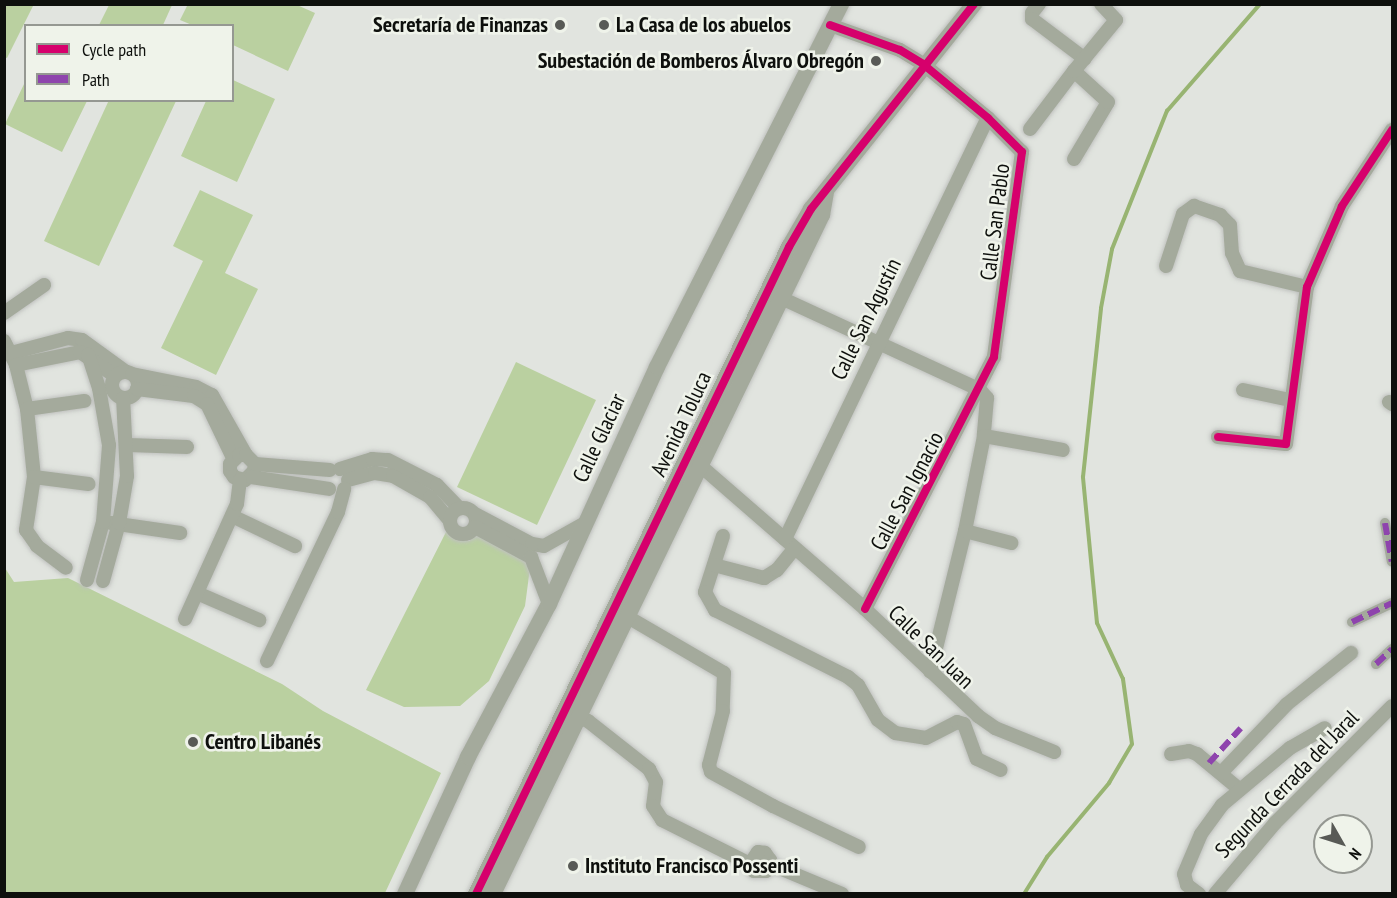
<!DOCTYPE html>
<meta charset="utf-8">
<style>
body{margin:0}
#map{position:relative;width:1397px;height:898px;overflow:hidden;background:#e1e4df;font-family:"PT Sans Narrow",sans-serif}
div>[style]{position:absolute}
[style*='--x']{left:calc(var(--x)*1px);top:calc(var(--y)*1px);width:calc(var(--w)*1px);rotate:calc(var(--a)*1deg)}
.green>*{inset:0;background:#bad0a0}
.stream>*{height:4px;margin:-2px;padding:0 2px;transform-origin:2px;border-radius:2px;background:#98b472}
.roads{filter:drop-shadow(0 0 2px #bfc1be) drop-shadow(0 0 2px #bfc1be)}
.pedestrian>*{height:10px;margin:-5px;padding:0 5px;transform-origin:5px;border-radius:5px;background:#a4aa9c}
.minor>*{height:14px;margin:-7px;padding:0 7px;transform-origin:7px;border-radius:7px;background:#a4aa9c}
.minor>.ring{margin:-7px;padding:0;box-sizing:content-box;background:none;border:14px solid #a4aa9c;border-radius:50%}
.tertiary>*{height:16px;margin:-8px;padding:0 8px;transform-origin:8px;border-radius:8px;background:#a4aa9c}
.quiet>*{height:6px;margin-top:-3px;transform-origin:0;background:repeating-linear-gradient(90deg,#8e44ad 0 12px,transparent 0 18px)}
.cycleway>*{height:8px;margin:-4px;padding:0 4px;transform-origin:4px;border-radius:4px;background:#d6006c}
.dots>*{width:16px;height:16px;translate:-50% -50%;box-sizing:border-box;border:3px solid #eff3ea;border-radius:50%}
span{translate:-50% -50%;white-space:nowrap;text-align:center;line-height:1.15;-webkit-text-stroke:5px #eff3ea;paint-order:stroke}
.poi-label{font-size:22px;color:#0e100d;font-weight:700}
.right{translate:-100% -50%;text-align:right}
.left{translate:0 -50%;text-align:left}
.street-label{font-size:22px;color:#0e100d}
.frame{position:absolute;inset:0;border:6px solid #0e100d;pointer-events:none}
.legend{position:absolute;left:24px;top:24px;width:210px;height:78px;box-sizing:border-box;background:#eff3ea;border:2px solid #959892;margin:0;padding:8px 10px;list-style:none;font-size:18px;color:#0e100d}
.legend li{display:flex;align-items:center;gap:12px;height:30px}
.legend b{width:30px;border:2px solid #959892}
.north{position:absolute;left:1313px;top:814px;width:60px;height:60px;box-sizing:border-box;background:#eff3ea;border:2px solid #959892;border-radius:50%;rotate:129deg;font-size:16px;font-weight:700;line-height:24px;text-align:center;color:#0e100d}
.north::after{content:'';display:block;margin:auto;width:21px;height:27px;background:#585a56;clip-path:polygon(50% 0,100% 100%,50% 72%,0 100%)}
</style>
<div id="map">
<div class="green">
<div style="clip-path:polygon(188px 4px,297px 5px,315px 13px,288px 71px,233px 45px,232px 26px,192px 25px,180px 20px)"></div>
<div style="clip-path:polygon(4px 5px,33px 6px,7px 58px,4px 57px)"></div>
<div style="clip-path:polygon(109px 5px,172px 4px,172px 5px,163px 25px,99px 25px)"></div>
<div style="clip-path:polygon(233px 80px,275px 99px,237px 182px,181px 156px,206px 101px,232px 100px)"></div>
<div style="clip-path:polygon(25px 82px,26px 100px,87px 101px,62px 152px,5px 124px)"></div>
<div style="clip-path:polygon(109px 100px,176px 101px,99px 266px,44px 241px)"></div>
<div style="clip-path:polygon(200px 190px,253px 215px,225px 273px,258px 289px,216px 375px,161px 348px,203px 261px,173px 246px)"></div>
<div style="clip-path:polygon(516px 362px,596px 400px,537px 525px,457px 487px)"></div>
<div style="clip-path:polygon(446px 532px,469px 541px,476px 535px,525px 559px,530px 568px,525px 606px,489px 681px,460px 706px,404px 707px,366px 690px)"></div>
<div style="clip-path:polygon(5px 568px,14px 582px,68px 578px,282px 684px,323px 711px,441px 773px,385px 893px,5px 893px)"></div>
</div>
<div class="stream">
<div style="--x:1024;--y:894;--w:44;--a:-58.1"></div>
<div style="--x:1047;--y:857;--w:97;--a:-50"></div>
<div style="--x:1109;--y:783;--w:45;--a:-59.5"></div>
<div style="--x:1132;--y:744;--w:66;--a:-97.9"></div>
<div style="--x:1123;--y:679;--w:62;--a:-114.9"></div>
<div style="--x:1097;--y:623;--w:147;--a:-95.5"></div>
<div style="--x:1083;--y:477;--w:170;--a:-83.9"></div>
<div style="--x:1101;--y:308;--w:60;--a:-79.4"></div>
<div style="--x:1112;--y:249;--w:149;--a:-68.3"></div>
<div style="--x:1167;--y:111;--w:142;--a:-49"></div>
</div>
<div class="roads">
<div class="pedestrian">
<div style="--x:1385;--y:523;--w:39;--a:80"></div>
<div style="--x:1352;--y:622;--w:44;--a:-25.4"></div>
<div style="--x:1376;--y:664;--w:22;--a:-43"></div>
</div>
<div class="minor">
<div style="--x:1039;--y:4;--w:11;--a:128"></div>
<div style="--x:1032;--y:13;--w:6;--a:90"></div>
<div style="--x:1032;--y:19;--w:66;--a:37"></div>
<div style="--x:830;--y:25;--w:74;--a:19.7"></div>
<div style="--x:900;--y:50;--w:27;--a:31"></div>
<div style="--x:923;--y:64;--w:85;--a:39.7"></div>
<div style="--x:988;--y:118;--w:48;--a:45"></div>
<div style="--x:1022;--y:152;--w:207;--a:97.8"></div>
<div style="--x:994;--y:357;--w:283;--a:117.1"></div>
<div style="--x:1030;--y:129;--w:73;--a:-52.8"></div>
<div style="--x:1074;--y:159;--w:66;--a:-59.2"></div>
<div style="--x:1108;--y:102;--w:46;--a:-137.6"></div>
<div style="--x:1074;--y:71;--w:66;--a:-50.5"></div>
<div style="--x:1116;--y:20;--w:22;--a:-133"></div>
<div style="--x:1166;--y:266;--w:55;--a:-71.9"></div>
<div style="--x:1183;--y:214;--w:14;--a:-36"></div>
<div style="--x:1194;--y:206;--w:28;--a:19"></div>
<div style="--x:1220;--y:215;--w:14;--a:45"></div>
<div style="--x:1230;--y:225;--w:28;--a:86"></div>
<div style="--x:1232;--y:253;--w:20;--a:66"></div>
<div style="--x:1240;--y:271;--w:69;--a:13.4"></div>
<div style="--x:779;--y:297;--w:221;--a:24.8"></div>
<div style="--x:980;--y:390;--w:11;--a:49"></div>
<div style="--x:987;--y:398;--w:38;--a:95"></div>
<div style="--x:984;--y:436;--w:97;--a:101.3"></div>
<div style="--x:965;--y:531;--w:145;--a:103.9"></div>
<div style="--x:4;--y:313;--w:49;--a:-35"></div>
<div style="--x:4;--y:341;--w:27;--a:63"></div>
<div style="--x:16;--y:365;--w:45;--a:76"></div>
<div style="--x:27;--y:409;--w:68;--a:84.1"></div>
<div style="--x:34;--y:477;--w:54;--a:98.6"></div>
<div style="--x:26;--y:530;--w:19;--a:55"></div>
<div style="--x:37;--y:546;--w:36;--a:37"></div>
<div style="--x:11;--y:353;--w:59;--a:-14.7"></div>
<div style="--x:68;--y:338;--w:14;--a:8"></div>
<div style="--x:82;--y:340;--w:54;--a:36"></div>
<div style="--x:16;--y:365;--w:65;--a:-11.5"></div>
<div style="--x:80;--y:352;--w:42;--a:34.4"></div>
<div class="ring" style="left:112px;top:372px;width:12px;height:12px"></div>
<div style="--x:132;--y:374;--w:65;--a:11.5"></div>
<div style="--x:196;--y:387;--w:18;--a:27"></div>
<div style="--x:212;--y:395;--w:69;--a:60.5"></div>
<div style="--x:137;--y:389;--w:57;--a:7"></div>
<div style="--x:194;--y:396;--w:15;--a:32"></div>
<div style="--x:207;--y:404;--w:60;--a:64.3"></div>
<div style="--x:1243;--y:390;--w:48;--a:12"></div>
<div style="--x:1389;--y:402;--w:4;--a:34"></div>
<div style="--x:27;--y:409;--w:58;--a:-8"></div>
<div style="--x:984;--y:436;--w:80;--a:10"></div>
<div style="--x:1218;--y:437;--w:68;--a:5.9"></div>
<div style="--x:1286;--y:444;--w:158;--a:-82.4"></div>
<div style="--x:1307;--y:287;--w:88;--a:-66.6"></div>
<div style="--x:1342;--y:206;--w:91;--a:-56.7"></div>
<div style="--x:128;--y:445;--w:59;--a:1.9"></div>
<div style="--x:695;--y:461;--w:225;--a:41"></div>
<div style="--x:865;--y:609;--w:156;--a:43.4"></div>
<div style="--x:978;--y:716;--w:21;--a:35"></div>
<div style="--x:995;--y:728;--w:64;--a:22.1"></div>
<div style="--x:255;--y:464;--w:7;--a:98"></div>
<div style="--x:254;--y:471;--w:13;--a:135"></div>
<div style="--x:245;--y:480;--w:11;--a:-165"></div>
<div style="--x:234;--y:477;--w:7;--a:-124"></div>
<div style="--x:230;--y:471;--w:7;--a:-90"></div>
<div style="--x:230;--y:464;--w:13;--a:-45"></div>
<div style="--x:239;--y:455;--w:7;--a:0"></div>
<div style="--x:246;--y:455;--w:13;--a:45"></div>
<div style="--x:255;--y:464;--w:75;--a:4.6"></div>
<div style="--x:340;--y:469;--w:34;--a:-17"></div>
<div style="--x:372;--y:459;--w:16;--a:4"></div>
<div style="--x:388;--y:460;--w:55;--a:27"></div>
<div style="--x:437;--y:485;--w:32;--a:46"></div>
<div style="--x:34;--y:477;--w:55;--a:7.3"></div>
<div style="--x:251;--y:477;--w:79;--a:8.7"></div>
<div style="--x:348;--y:480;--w:28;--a:-15"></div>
<div style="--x:375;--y:473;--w:18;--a:9"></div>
<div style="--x:393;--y:476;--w:43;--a:29.6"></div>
<div style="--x:430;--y:497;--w:31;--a:50"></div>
<div class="ring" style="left:450px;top:508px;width:12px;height:12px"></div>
<div style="--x:475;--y:514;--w:64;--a:27.8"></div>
<div style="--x:532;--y:544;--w:12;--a:9"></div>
<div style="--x:544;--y:546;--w:47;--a:-29.3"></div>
<div style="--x:232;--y:516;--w:70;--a:25.5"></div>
<div style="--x:111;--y:523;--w:70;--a:8.2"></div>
<div style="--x:475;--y:527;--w:64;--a:28.2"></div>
<div style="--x:531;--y:557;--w:50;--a:69"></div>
<div style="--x:965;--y:531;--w:48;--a:14.6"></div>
<div style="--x:723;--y:536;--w:59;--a:107.8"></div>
<div style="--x:705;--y:592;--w:21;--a:61"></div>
<div style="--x:715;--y:610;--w:149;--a:26.7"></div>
<div style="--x:848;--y:677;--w:13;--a:39"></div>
<div style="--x:858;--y:685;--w:40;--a:60.3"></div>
<div style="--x:878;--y:720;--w:21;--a:37"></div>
<div style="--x:895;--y:733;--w:31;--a:9"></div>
<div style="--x:926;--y:738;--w:35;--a:-27"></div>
<div style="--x:957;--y:722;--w:7;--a:16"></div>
<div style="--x:964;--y:724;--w:37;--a:70"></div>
<div style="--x:977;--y:759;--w:26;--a:25"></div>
<div style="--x:785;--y:539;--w:467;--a:-64.3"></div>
<div style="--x:714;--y:565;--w:52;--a:14.6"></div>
<div style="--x:764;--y:578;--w:15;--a:-32"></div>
<div style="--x:777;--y:570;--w:28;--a:-51"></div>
<div style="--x:87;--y:580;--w:60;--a:-74.6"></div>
<div style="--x:103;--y:522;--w:77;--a:-85.5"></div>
<div style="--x:109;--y:445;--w:58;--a:-100"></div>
<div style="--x:99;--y:388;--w:35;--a:-108"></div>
<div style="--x:103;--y:581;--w:60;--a:-74.6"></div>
<div style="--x:119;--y:523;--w:48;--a:-80.3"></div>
<div style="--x:127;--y:476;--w:78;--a:-92.9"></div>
<div style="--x:197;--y:593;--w:68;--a:23.5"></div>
<div style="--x:626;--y:616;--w:113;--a:30.2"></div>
<div style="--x:724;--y:673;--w:38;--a:92"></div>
<div style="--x:723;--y:711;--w:56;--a:104.5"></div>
<div style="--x:709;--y:765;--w:7;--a:74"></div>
<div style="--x:711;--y:772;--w:71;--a:28.7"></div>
<div style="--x:773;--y:806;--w:95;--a:25.5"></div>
<div style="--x:185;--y:619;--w:126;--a:-65.7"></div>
<div style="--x:237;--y:504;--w:24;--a:-83"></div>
<div style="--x:267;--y:661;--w:165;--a:-64.5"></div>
<div style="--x:338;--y:512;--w:24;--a:-75"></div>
<div style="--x:570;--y:713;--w:20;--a:24"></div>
<div style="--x:588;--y:721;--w:78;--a:38.2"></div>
<div style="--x:649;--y:769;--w:15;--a:62"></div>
<div style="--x:656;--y:782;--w:24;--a:97"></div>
<div style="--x:653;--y:806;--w:17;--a:57"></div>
<div style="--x:662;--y:820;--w:98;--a:26.6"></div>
<div style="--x:750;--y:864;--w:8;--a:60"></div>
<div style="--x:754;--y:871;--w:12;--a:0"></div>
<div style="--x:766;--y:871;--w:12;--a:-70"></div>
<div style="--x:770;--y:860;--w:9;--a:-126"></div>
<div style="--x:765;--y:853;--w:7;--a:-172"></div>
<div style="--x:758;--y:852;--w:14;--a:124"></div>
<div style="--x:1171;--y:754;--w:18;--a:-9"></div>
<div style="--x:1189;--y:751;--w:9;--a:21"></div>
<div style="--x:1197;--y:754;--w:53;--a:39.7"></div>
<div style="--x:1221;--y:773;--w:95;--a:-46.3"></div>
<div style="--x:1287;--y:704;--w:82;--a:-38.6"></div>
<div style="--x:770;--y:864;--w:78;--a:22.6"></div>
<div style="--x:1199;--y:894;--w:15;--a:-143"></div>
<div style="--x:1187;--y:885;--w:11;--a:-105"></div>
<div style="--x:1184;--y:874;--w:43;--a:-67"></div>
<div style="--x:1201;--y:834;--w:36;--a:-54"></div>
<div style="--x:1222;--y:805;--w:89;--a:-40"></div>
<div style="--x:1290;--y:748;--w:40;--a:-29.7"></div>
<div style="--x:1215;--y:894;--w:93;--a:-49.8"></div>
<div style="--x:1275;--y:823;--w:165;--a:-45"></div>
</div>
<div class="tertiary">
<div style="--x:405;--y:894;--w:151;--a:-65.3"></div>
<div style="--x:468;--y:757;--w:173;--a:-62.1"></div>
<div style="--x:549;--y:604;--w:260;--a:-65.5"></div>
<div style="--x:657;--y:367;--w:407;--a:-63.1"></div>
<div style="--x:476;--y:894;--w:719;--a:-64.18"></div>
<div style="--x:789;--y:247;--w:44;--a:-59.9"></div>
<div style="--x:811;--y:209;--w:262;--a:-51.5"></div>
<div style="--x:493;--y:894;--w:755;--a:-64.15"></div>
<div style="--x:822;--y:215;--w:22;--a:-80"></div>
</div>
</div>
<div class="quiet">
<div style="--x:1385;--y:523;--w:39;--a:80"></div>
<div style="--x:1352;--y:622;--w:44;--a:-25.4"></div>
<div style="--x:1376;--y:664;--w:22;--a:-43"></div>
<div style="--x:1209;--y:763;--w:47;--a:-47.6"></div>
</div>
<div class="cycleway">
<div style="--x:830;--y:25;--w:74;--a:19.7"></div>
<div style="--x:900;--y:50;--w:27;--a:31"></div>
<div style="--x:923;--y:64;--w:85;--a:39.7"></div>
<div style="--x:988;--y:118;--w:48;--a:45"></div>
<div style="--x:1022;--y:152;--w:207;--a:97.8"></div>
<div style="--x:994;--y:357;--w:283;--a:117.1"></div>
<div style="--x:1218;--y:437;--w:68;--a:5.9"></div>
<div style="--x:1286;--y:444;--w:158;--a:-82.4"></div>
<div style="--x:1307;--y:287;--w:88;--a:-66.6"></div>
<div style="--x:1342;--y:206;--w:91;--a:-56.7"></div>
<div style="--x:476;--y:894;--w:719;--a:-64.18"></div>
<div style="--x:789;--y:247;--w:44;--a:-59.9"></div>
<div style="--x:811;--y:209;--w:262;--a:-51.5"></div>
</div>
<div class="dots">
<div style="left:560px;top:25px;background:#585a56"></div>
<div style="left:604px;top:25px;background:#585a56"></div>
<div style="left:876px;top:61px;background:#585a56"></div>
<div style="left:193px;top:742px;background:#585a56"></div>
<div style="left:573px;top:866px;background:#585a56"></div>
</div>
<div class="poi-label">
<span class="right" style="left:548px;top:25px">Secretaría de Finanzas</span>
<span class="left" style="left:616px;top:25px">La Casa de los abuelos</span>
<span class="right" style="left:864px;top:61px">Subestación de Bomberos Álvaro Obregón</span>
<span class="left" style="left:205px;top:742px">Centro Libanés</span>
<span class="left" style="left:585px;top:866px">Instituto Francisco Possenti</span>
</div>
<div class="street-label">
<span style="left:995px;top:222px;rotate:-83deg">Calle San Pablo</span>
<span style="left:866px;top:319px;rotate:-64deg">Calle San Agustín</span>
<span style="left:681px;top:424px;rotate:-65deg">Avenida Toluca</span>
<span style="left:599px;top:438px;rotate:-65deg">Calle Glaciar</span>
<span style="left:907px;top:491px;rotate:-62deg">Calle San Ignacio</span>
<span style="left:931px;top:647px;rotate:44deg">Calle San Juan</span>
<span style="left:1287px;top:784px;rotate:-46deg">Segunda Cerrada del Jaral</span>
</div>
<div class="frame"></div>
<ul class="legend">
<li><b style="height:8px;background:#d6006c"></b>Cycle path</li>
<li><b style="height:8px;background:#8e44ad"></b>Path</li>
</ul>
<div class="north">N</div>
</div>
